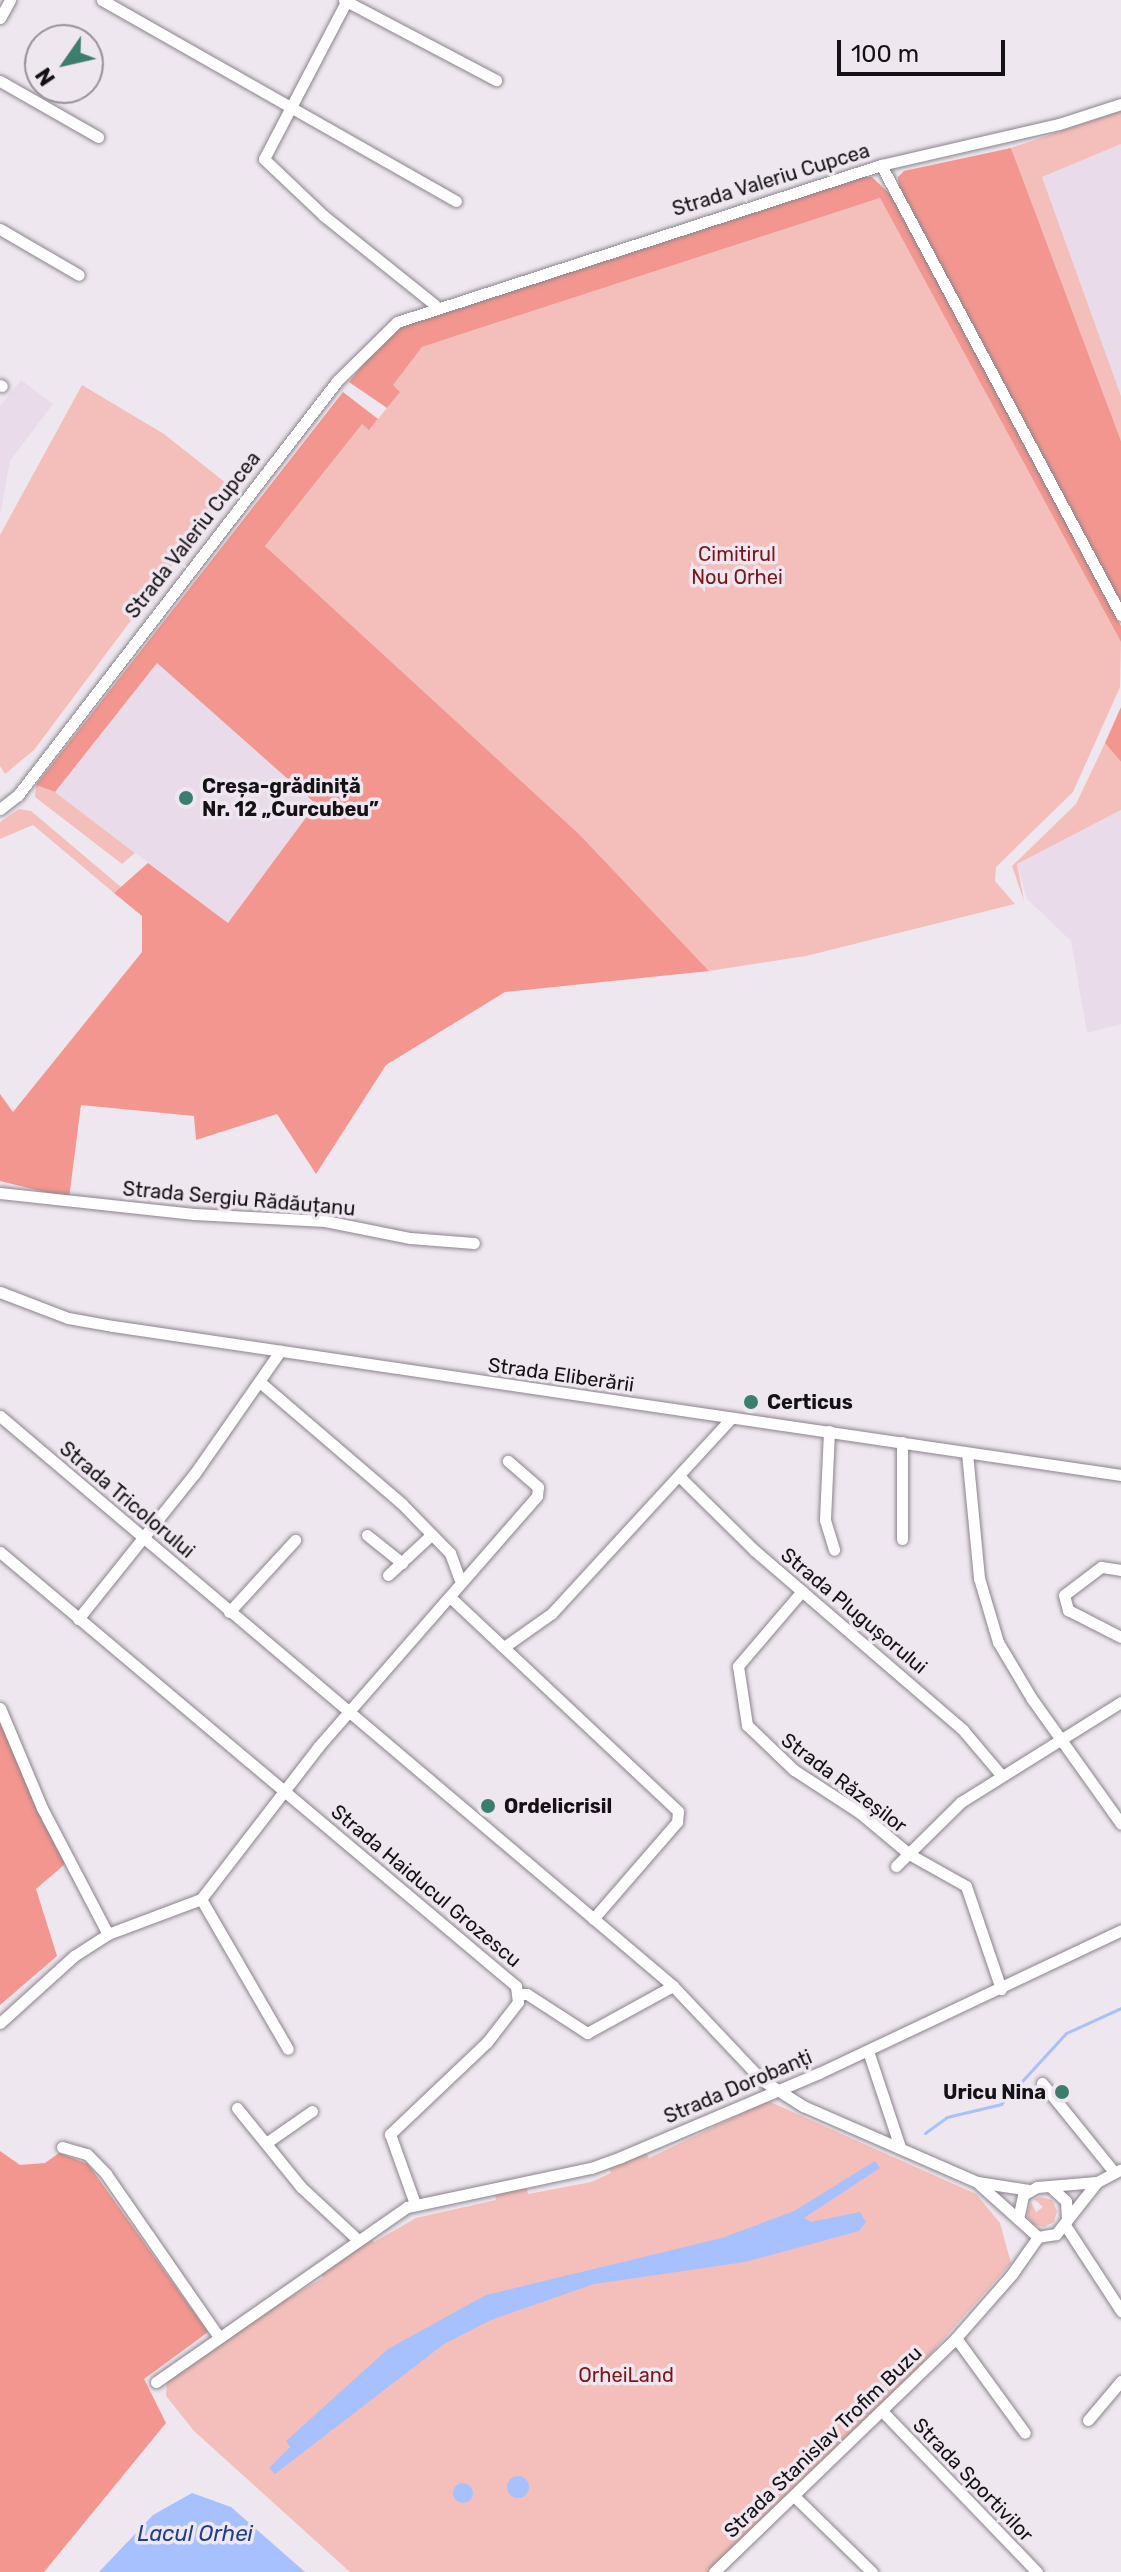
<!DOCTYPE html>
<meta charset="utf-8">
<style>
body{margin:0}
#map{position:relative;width:1121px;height:2572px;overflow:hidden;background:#efe7ef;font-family:Rubik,sans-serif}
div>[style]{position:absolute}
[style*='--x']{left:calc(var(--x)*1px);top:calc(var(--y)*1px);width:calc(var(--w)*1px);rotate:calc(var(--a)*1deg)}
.built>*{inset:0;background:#e9dbe9}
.green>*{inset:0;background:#f4bfba}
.forest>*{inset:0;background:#f2968f}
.water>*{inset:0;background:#a6c1fd}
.round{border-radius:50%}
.stream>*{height:3px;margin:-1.5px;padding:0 1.5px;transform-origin:1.5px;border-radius:1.5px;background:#a6c1fd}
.roads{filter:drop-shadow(0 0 2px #8a838b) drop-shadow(0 0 2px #8a838b)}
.minor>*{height:11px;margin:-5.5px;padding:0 5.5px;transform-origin:5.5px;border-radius:5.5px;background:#fff}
.dots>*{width:22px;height:22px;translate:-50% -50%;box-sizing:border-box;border:4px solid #efe7ef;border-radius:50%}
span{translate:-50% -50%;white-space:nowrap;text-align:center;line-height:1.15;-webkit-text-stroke:7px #efe7ef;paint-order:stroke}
.street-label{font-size:20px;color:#141214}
.park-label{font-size:20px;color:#80131a}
.poi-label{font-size:20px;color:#141214;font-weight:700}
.left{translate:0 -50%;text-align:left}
.right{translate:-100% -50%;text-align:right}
.water-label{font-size:22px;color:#1f3d90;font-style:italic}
.north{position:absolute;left:24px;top:24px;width:80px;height:80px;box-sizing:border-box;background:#efe7ef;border:2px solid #979297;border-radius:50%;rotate:236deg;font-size:22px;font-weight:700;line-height:32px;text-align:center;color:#141214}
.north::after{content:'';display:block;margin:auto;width:28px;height:36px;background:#3c7e6e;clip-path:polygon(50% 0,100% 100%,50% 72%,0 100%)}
.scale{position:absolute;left:837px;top:40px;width:168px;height:36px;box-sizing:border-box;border:4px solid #141214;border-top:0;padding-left:10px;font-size:24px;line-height:28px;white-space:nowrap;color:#141214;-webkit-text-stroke:6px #efe7ef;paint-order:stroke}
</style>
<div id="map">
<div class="built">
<div style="clip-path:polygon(1121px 144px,1121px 396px,1042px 177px)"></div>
<div style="clip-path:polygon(21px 380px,53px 404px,10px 461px,0 516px,0 406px)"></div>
<div style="clip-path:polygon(157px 663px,316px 804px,228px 923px,55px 792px)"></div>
<div style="clip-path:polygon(1121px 810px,1121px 1024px,1087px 1033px,1071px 941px,1027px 899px,1017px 864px)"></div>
</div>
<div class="green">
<div style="clip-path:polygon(1121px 111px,1121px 144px,1042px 177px,1121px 396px,1121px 441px,1011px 148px)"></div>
<div style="clip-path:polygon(880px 198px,1121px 642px,1120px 687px,1073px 792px,996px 867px,995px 881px,1015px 904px,806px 956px,709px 971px,579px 834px,265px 546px,362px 423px,370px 429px,399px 393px,392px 385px,422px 347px)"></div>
<div style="clip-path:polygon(82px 385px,164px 434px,231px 487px,34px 750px,5px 774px,0 766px,0 535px)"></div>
<div style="clip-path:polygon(1105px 743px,1121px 762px,1121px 810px,1017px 864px,1024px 901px,1012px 866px,1076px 804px)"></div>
<div style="clip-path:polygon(36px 785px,55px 792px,135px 853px,122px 864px,35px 797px)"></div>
<div style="clip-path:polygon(19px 809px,31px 811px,121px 887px,114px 893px,33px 825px,0 839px,0 822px)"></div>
<div style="clip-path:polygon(768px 2101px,976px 2194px,1000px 2223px,1011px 2263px,901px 2387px,709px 2572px,350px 2572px,194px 2431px,166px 2396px,167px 2380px,251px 2320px,323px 2278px,319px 2271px,370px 2237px,374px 2242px,416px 2218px,496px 2200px,495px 2192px,526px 2186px,528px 2194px,591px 2182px,611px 2173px,609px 2167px,645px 2151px,649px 2158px)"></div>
<div style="clip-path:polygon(1041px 2197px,1052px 2200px,1057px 2211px,1054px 2222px,1044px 2227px,1032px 2224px,1027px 2214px,1031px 2202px,1036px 2212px,1043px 2207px,1034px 2199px)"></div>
</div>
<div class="forest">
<div style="clip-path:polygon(1011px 148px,1121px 441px,1121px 606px,899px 190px,898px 177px,904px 171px)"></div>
<div style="clip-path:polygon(860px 177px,872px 177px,892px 196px,1121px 626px,1121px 642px,880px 198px,422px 347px,393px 385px,400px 392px,387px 408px,349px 382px,390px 332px,409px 322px)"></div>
<div style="clip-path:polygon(343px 392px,378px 419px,369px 430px,362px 424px,265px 546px,579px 834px,709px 971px,505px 992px,386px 1065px,316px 1174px,277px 1114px,196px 1140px,194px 1116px,81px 1105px,69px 1198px,0 1181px,0 1094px,13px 1112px,142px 952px,142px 916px,114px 893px,148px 863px,228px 923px,316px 804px,157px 663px,55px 792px,36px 785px)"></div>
<div style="clip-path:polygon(1121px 707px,1121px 762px,1105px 743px)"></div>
<div style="clip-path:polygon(0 1717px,65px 1864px,36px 1889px,57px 1956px,0 2005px)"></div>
<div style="clip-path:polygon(0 2151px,20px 2165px,45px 2163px,59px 2153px,88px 2164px,208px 2332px,144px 2379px,166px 2423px,44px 2572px,0 2572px)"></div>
</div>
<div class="water">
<div style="clip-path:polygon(875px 2161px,880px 2168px,804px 2218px,811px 2222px,860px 2212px,866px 2222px,859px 2231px,745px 2262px,594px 2284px,491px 2320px,444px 2344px,275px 2474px,269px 2468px,290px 2447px,286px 2441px,388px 2349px,486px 2295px,722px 2238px,794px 2211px)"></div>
<div class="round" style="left:507px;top:2476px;width:22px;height:22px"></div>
<div class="round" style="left:453px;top:2483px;width:20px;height:20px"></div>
<div style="clip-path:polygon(192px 2493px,231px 2507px,305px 2572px,99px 2572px,153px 2515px)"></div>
</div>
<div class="stream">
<div style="--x:925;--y:2133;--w:27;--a:-36"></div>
<div style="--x:947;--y:2117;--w:56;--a:-13.5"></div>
<div style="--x:1001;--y:2104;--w:96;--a:-47.5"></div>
<div style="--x:1066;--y:2033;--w:60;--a:-24.4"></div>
</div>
<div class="roads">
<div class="minor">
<div style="--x:102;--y:0;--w:407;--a:29.6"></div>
<div style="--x:344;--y:0;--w:172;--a:27.8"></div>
<div style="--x:347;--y:0;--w:179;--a:117.6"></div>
<div style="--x:264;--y:159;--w:83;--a:43.5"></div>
<div style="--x:324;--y:216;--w:142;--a:38.7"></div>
<div style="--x:0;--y:18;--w:21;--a:-61"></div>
<div style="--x:0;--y:81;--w:113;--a:29.7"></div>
<div style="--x:881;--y:165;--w:510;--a:61.93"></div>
<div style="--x:0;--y:229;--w:91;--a:30.2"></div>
<div style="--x:0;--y:385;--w:2;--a:27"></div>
<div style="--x:0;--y:809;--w:23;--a:-38"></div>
<div style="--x:18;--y:795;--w:523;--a:-52.38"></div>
<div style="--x:337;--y:381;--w:84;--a:-44.5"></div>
<div style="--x:397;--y:322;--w:509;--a:-17.97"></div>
<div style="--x:881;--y:165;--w:183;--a:-13"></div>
<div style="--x:1059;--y:124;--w:65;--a:-17.9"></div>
<div style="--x:0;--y:1193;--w:195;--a:6.2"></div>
<div style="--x:194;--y:1214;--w:131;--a:3.1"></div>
<div style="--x:325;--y:1221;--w:87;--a:11.3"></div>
<div style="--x:410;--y:1238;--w:64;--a:4.5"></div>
<div style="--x:0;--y:1292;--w:73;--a:20.9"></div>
<div style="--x:68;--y:1318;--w:46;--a:10.1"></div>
<div style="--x:113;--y:1326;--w:1019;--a:8.41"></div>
<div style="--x:261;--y:1383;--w:186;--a:40.6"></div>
<div style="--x:402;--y:1504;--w:69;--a:45.6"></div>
<div style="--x:450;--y:1553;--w:30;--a:70"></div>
<div style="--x:0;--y:1416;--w:882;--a:40.26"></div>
<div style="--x:673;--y:1986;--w:129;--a:46.6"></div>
<div style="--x:762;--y:2080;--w:49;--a:32.4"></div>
<div style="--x:803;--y:2106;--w:190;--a:23.6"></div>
<div style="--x:977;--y:2182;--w:54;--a:8.6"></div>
<div style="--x:829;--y:1431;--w:89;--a:92.6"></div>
<div style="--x:825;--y:1520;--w:31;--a:73"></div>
<div style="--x:967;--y:1453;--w:126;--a:84.5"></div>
<div style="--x:979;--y:1578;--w:67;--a:73.5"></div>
<div style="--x:998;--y:1642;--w:66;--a:59.2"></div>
<div style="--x:1032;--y:1699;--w:153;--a:54.5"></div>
<div style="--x:680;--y:1477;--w:104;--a:44.6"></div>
<div style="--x:754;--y:1550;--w:276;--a:40.7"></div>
<div style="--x:963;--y:1730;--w:59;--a:49.8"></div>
<div style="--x:367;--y:1535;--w:45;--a:38.7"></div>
<div style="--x:902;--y:1539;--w:97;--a:-90"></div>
<div style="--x:0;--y:1552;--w:674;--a:40.07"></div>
<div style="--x:516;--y:1986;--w:16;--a:83"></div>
<div style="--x:518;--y:2002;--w:51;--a:127.8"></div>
<div style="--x:487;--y:2042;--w:134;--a:136.5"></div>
<div style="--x:390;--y:2134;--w:74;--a:70.3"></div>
<div style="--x:1121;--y:1570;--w:20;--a:-171"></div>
<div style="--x:1101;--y:1567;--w:46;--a:142.9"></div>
<div style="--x:1064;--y:1595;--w:16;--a:75"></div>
<div style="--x:1068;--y:1610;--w:59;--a:27"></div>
<div style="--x:388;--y:1575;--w:59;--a:-42.9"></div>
<div style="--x:802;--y:1591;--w:99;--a:130.5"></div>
<div style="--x:738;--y:1666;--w:60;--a:81.3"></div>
<div style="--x:747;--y:1725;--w:65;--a:43.8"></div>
<div style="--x:794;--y:1770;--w:79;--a:33.1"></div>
<div style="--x:860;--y:1813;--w:64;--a:39.9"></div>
<div style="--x:909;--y:1854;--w:65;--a:29.3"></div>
<div style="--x:966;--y:1886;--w:109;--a:71.2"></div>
<div style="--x:450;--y:1597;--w:313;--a:43.2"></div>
<div style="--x:678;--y:1811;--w:11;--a:95"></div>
<div style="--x:677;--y:1822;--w:128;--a:130.9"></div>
<div style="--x:229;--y:1612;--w:98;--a:-47.5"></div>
<div style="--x:78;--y:1619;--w:187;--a:-51.3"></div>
<div style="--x:195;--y:1473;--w:149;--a:-55.1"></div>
<div style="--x:504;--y:1647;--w:59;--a:-35.3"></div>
<div style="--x:552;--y:1613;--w:265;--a:-47.4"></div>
<div style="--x:0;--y:1708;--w:108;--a:67.2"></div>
<div style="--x:42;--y:1808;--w:142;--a:62.4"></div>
<div style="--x:896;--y:1866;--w:91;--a:-44.6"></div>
<div style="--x:961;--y:1802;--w:189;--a:-32"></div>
<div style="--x:201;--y:1899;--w:173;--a:59.9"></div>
<div style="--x:519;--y:1994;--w:8;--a:0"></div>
<div style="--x:527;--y:1994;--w:72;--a:33"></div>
<div style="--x:587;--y:2033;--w:98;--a:-28.7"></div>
<div style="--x:0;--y:2023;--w:100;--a:-42.2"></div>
<div style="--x:74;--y:1956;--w:40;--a:-32.9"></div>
<div style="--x:108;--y:1934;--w:99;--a:-20.6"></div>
<div style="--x:201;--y:1899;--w:192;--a:-52.4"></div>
<div style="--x:318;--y:1747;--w:333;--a:-48.9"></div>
<div style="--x:537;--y:1496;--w:9;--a:-84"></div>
<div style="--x:538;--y:1487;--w:40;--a:-139"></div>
<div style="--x:868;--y:2051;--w:101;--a:71.6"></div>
<div style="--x:1042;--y:2083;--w:114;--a:51"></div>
<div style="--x:237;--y:2108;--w:102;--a:51"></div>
<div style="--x:301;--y:2187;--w:76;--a:42.9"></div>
<div style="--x:266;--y:2143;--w:56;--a:-34.8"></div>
<div style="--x:62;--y:2147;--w:26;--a:16"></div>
<div style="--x:87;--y:2154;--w:28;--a:46"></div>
<div style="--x:106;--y:2174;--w:197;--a:55.3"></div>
<div style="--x:980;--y:2185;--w:51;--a:41.8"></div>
<div style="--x:1052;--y:2188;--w:19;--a:43"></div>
<div style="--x:1066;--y:2201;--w:19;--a:87"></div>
<div style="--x:1067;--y:2220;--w:18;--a:128"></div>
<div style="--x:1056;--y:2234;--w:18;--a:171"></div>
<div style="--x:1038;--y:2237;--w:27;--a:-138"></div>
<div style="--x:1018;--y:2219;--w:25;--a:-78"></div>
<div style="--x:1023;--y:2195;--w:16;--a:-30"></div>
<div style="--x:1037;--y:2187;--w:60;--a:-4.8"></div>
<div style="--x:1067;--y:2220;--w:48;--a:-51.7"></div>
<div style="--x:1097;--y:2182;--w:26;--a:-28"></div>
<div style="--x:1065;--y:2225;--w:103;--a:56.9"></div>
<div style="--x:956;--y:2338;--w:117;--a:54"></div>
<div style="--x:156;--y:2382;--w:306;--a:-34.9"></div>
<div style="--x:407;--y:2207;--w:188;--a:-12"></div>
<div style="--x:591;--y:2168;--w:32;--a:-20"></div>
<div style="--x:621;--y:2157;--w:215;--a:-23"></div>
<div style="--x:819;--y:2073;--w:334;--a:-25.3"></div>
<div style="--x:883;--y:2412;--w:222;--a:46.1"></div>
<div style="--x:1088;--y:2420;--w:51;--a:-49.8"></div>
<div style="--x:794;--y:2496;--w:109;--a:44.3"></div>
<div style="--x:714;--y:2572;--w:337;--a:-44"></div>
<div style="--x:956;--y:2338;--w:85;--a:-48.8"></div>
<div style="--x:1012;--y:2274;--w:45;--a:-54.9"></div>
</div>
</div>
<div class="dots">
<div style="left:186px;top:798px;background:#3c7e6e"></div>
<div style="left:751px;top:1402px;background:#3c7e6e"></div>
<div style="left:488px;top:1806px;background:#3c7e6e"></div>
<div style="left:1062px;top:2092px;background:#3c7e6e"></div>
</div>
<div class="street-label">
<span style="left:771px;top:180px;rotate:-17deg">Strada Valeriu Cupcea</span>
<span style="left:193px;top:535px;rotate:-52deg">Strada Valeriu Cupcea</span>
<span style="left:239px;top:1199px;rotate:5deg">Strada Sergiu Rădăuțanu</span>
<span style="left:561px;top:1375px;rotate:8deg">Strada Eliberării</span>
<span style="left:127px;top:1500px;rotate:40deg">Strada Tricolorului</span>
<span style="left:854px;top:1611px;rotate:40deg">Strada Plugușorului</span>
<span style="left:844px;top:1783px;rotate:37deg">Strada Răzeșilor</span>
<span style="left:426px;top:1886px;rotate:40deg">Strada Haiducul Grozescu</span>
<span style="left:738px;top:2087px;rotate:-23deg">Strada Dorobanți</span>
<span style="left:823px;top:2442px;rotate:-44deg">Strada Stanislav Trofim Buzu</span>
<span style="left:973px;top:2480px;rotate:46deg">Strada Sportivilor</span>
</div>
<div class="park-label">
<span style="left:737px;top:566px">Cimitirul<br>Nou Orhei</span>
<span style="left:626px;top:2375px">OrheiLand</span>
</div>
<div class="poi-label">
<span class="left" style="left:202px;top:798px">Creșa-grădiniță<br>Nr. 12 „Curcubeu”</span>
<span class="left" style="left:767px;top:1402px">Certicus</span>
<span class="left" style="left:504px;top:1806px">Ordelicrisil</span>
<span class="right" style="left:1046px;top:2092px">Uricu Nina</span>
</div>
<div class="water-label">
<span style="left:195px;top:2534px">Lacul Orhei</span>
</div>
<div class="north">N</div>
<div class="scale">100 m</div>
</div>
